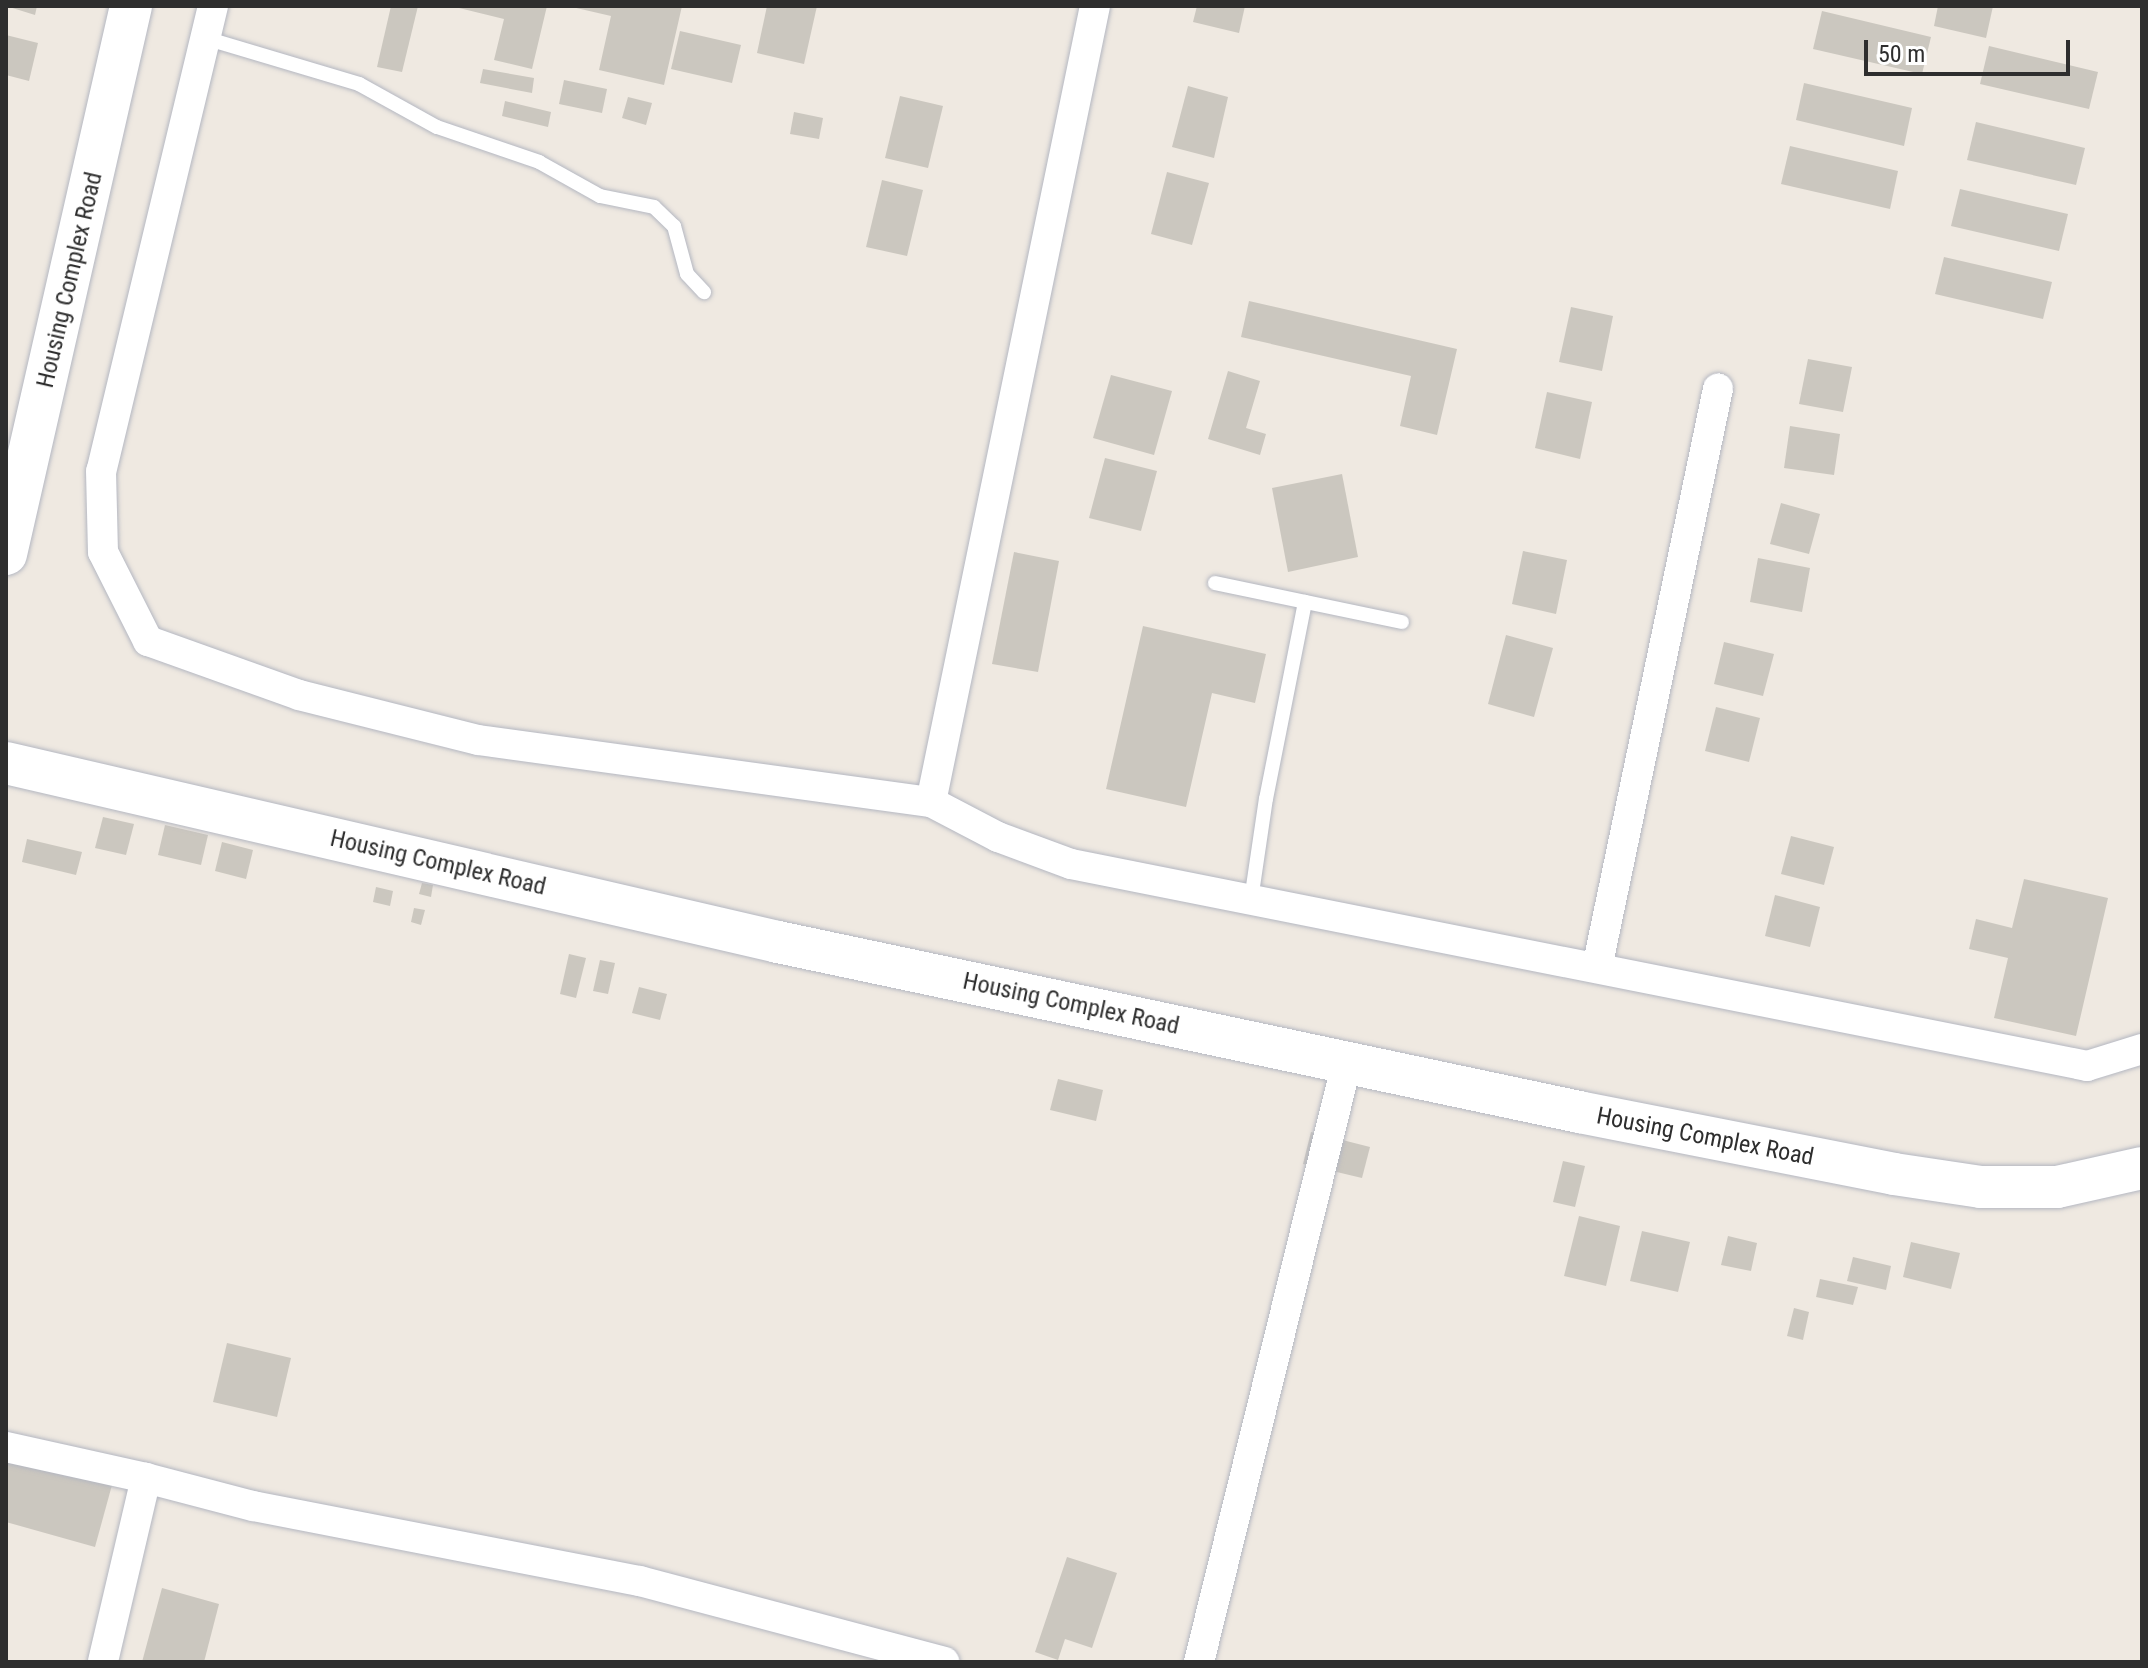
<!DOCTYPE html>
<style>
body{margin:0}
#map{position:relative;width:2148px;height:1668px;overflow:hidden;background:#efe9e1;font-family:"Roboto Condensed",sans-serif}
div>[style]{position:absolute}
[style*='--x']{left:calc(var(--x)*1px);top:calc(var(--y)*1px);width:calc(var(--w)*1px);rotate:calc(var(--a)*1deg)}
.building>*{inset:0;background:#cbc7bf}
.roads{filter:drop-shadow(0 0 2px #b4b7c1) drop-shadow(0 0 2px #b4b7c1)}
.lane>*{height:14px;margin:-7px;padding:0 7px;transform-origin:7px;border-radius:7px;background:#fff}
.street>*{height:30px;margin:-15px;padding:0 15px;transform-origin:15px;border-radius:15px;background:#fff}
.secondary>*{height:42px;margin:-21px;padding:0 21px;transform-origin:21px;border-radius:21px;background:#fff}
span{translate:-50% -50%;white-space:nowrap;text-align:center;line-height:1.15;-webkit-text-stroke:8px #fff;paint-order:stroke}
.street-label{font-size:24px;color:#2e2e2e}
.frame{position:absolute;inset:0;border:8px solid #2e2e2e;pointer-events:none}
.scale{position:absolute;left:1864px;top:40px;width:206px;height:36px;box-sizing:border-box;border:4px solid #2e2e2e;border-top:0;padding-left:10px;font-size:24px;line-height:28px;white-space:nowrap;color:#2e2e2e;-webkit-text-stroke:6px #fff;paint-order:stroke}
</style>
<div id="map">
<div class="building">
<div style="clip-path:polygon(6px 6px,37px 6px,35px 15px)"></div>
<div style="clip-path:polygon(391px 6px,418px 6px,402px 72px,377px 67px)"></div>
<div style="clip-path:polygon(547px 6px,532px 69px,494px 60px,504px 19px,455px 7px)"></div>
<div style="clip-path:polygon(682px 6px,664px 85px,599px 70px,611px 16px,572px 7px)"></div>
<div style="clip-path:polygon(767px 6px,817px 6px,804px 64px,757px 53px)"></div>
<div style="clip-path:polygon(1197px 6px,1245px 6px,1239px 33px,1193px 22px)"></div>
<div style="clip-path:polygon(1938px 6px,1993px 6px,1986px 38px,1934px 26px)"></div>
<div style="clip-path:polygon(1822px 11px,1931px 37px,1922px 74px,1813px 49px)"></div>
<div style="clip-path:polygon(680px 31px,741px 45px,732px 83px,671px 69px)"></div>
<div style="clip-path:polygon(6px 35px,38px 43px,29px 81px,6px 75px)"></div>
<div style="clip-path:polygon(1989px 46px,2098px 72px,2089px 109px,1980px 84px)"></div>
<div style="clip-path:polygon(483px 69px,534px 78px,532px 93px,480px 83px)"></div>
<div style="clip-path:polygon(564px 80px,607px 89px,602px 113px,559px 104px)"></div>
<div style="clip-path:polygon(1804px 83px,1912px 108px,1904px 146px,1796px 120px)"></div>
<div style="clip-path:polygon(1188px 86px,1228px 97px,1214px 158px,1172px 147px)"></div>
<div style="clip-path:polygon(900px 96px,943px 106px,928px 168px,885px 158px)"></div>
<div style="clip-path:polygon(628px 97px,652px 103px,646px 125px,622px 118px)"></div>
<div style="clip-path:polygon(505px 101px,551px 112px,548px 127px,502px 116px)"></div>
<div style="clip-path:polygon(794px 112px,823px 118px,819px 139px,790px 134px)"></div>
<div style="clip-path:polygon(1976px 122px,2085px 148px,2076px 185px,1967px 160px)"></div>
<div style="clip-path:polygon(1790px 146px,1898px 171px,1890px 209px,1781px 184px)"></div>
<div style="clip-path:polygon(1167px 172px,1209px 183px,1192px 245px,1151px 234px)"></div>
<div style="clip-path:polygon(882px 180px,923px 190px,907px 256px,866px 247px)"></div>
<div style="clip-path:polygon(1960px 189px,2068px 214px,2059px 251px,1951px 226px)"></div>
<div style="clip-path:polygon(1944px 257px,2052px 282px,2043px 319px,1935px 294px)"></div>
<div style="clip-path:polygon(1249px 301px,1457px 349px,1437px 435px,1400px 426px,1411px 376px,1241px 337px)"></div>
<div style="clip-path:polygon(1571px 307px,1613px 316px,1602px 371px,1559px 362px)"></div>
<div style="clip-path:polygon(1808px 359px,1852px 367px,1843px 412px,1799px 404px)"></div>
<div style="clip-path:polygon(1228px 371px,1260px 381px,1246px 428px,1266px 434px,1260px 455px,1208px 439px)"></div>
<div style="clip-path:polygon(1111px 375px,1172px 391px,1154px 455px,1093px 438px)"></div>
<div style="clip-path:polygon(1547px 392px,1592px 402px,1580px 459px,1535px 448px)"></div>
<div style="clip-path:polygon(1790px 426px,1840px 434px,1834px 475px,1784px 468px)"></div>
<div style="clip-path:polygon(1105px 458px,1157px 471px,1141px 531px,1089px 518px)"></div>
<div style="clip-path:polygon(1342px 474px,1358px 557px,1288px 572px,1272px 488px)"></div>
<div style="clip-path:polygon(1781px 503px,1820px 514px,1809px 554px,1770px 544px)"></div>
<div style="clip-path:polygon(1523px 551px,1567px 560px,1556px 614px,1512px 604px)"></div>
<div style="clip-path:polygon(1014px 552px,1059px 561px,1038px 672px,992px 664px)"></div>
<div style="clip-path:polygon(1758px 558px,1810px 568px,1802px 612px,1750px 602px)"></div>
<div style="clip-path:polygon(1143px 626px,1266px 654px,1255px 703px,1212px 693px,1186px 807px,1106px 789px)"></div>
<div style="clip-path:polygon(1506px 635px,1553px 648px,1534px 717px,1488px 704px)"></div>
<div style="clip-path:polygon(1724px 642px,1774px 654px,1763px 696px,1714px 684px)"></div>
<div style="clip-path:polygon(1716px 707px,1760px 718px,1749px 762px,1705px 751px)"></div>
<div style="clip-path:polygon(103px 817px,134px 824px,126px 855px,95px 848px)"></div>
<div style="clip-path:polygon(165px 825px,208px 835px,201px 865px,158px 855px)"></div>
<div style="clip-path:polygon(1791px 836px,1834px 847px,1824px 885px,1781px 874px)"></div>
<div style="clip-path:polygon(27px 839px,82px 852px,76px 875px,22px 862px)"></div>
<div style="clip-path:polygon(222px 842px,253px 850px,246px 879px,215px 871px)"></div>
<div style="clip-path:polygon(2024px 879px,2108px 898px,2076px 1036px,1994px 1018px,2008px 958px,1969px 949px,1976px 919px,2012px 928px)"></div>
<div style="clip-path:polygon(422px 883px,433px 885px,431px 897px,419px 894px)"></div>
<div style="clip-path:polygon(376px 887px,393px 891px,390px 906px,373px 902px)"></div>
<div style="clip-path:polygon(1775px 895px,1820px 907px,1810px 947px,1765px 936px)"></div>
<div style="clip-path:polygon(414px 908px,425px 910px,421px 925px,411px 922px)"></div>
<div style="clip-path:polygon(569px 954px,586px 958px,576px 998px,560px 994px)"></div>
<div style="clip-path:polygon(600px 960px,615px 963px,608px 994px,593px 991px)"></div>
<div style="clip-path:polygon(639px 987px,667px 994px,660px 1020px,632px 1013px)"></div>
<div style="clip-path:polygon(1058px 1079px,1103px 1090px,1096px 1121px,1050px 1110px)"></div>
<div style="clip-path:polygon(1311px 1132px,1370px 1147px,1362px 1178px,1303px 1164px)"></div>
<div style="clip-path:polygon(1563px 1161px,1585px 1166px,1575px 1207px,1553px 1202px)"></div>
<div style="clip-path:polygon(1579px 1216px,1620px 1226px,1606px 1286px,1564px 1276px)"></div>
<div style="clip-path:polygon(1642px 1231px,1690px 1242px,1678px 1292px,1630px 1281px)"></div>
<div style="clip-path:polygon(1728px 1236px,1757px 1243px,1751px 1271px,1721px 1265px)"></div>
<div style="clip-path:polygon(1911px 1242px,1960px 1253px,1951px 1289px,1903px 1277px)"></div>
<div style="clip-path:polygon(1853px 1257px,1891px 1266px,1886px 1290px,1847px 1281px)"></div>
<div style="clip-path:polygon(1820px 1279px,1858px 1287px,1853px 1305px,1816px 1297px)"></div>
<div style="clip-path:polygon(1794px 1308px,1809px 1312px,1803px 1340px,1787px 1336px)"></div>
<div style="clip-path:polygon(227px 1343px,291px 1358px,277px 1417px,213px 1402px)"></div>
<div style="clip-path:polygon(6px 1455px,112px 1485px,95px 1547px,6px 1522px)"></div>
<div style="clip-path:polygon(1067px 1557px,1117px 1573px,1092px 1648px,1065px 1639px,1058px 1660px,1035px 1652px)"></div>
<div style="clip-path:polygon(162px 1588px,219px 1604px,204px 1662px,142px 1662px)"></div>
</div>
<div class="roads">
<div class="lane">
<div style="--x:205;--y:38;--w:161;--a:16.6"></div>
<div style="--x:359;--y:84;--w:89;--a:28.9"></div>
<div style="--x:437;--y:127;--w:108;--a:18.9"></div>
<div style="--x:539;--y:162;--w:70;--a:29.1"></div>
<div style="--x:600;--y:196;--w:55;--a:11.5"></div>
<div style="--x:654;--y:207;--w:28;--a:44"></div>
<div style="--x:674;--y:226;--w:50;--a:74.8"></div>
<div style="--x:687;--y:274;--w:25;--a:47"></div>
<div style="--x:1215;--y:583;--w:191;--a:11.8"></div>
<div style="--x:1251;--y:900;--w:102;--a:-81.6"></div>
<div style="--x:1266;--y:799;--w:201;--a:-78.8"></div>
</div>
<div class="street">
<div style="--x:213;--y:6;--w:478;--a:103.5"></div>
<div style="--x:101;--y:471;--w:81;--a:88.6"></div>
<div style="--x:103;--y:552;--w:100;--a:63.2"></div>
<div style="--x:148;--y:641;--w:160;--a:19.7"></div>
<div style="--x:299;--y:695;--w:185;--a:14.1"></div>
<div style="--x:478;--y:740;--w:457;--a:7.8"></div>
<div style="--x:931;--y:802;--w:76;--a:27.6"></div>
<div style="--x:998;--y:837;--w:78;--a:20.3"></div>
<div style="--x:1071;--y:864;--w:1036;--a:11.24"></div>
<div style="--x:2087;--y:1066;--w:58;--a:-17.2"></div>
<div style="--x:931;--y:802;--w:813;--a:-78.36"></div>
<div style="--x:1597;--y:968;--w:592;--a:-78.2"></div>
<div style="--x:6;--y:1447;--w:143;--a:12.5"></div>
<div style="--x:146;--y:1478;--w:189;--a:103.2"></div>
<div style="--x:146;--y:1478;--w:111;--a:14.7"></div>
<div style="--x:253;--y:1506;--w:394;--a:11"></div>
<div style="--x:640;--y:1581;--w:315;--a:14.9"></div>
<div style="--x:1199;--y:1662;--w:618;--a:-76.14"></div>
</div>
<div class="secondary">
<div style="--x:6;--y:554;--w:562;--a:-77.15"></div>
<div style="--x:6;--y:763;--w:792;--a:13.05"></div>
<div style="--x:778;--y:942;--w:819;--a:11.98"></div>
<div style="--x:1579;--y:1112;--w:321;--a:11.1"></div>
<div style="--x:1894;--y:1174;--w:88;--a:8.5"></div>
<div style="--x:1981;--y:1187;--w:76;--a:0"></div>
<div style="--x:2057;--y:1187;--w:87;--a:-12.6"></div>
</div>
</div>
<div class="street-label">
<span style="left:70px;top:280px;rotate:-77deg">Housing Complex Road</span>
<span style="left:438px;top:863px;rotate:13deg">Housing Complex Road</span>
<span style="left:1071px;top:1004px;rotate:12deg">Housing Complex Road</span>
<span style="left:1705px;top:1137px;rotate:11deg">Housing Complex Road</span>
</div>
<div class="frame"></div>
<div class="scale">50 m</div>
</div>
